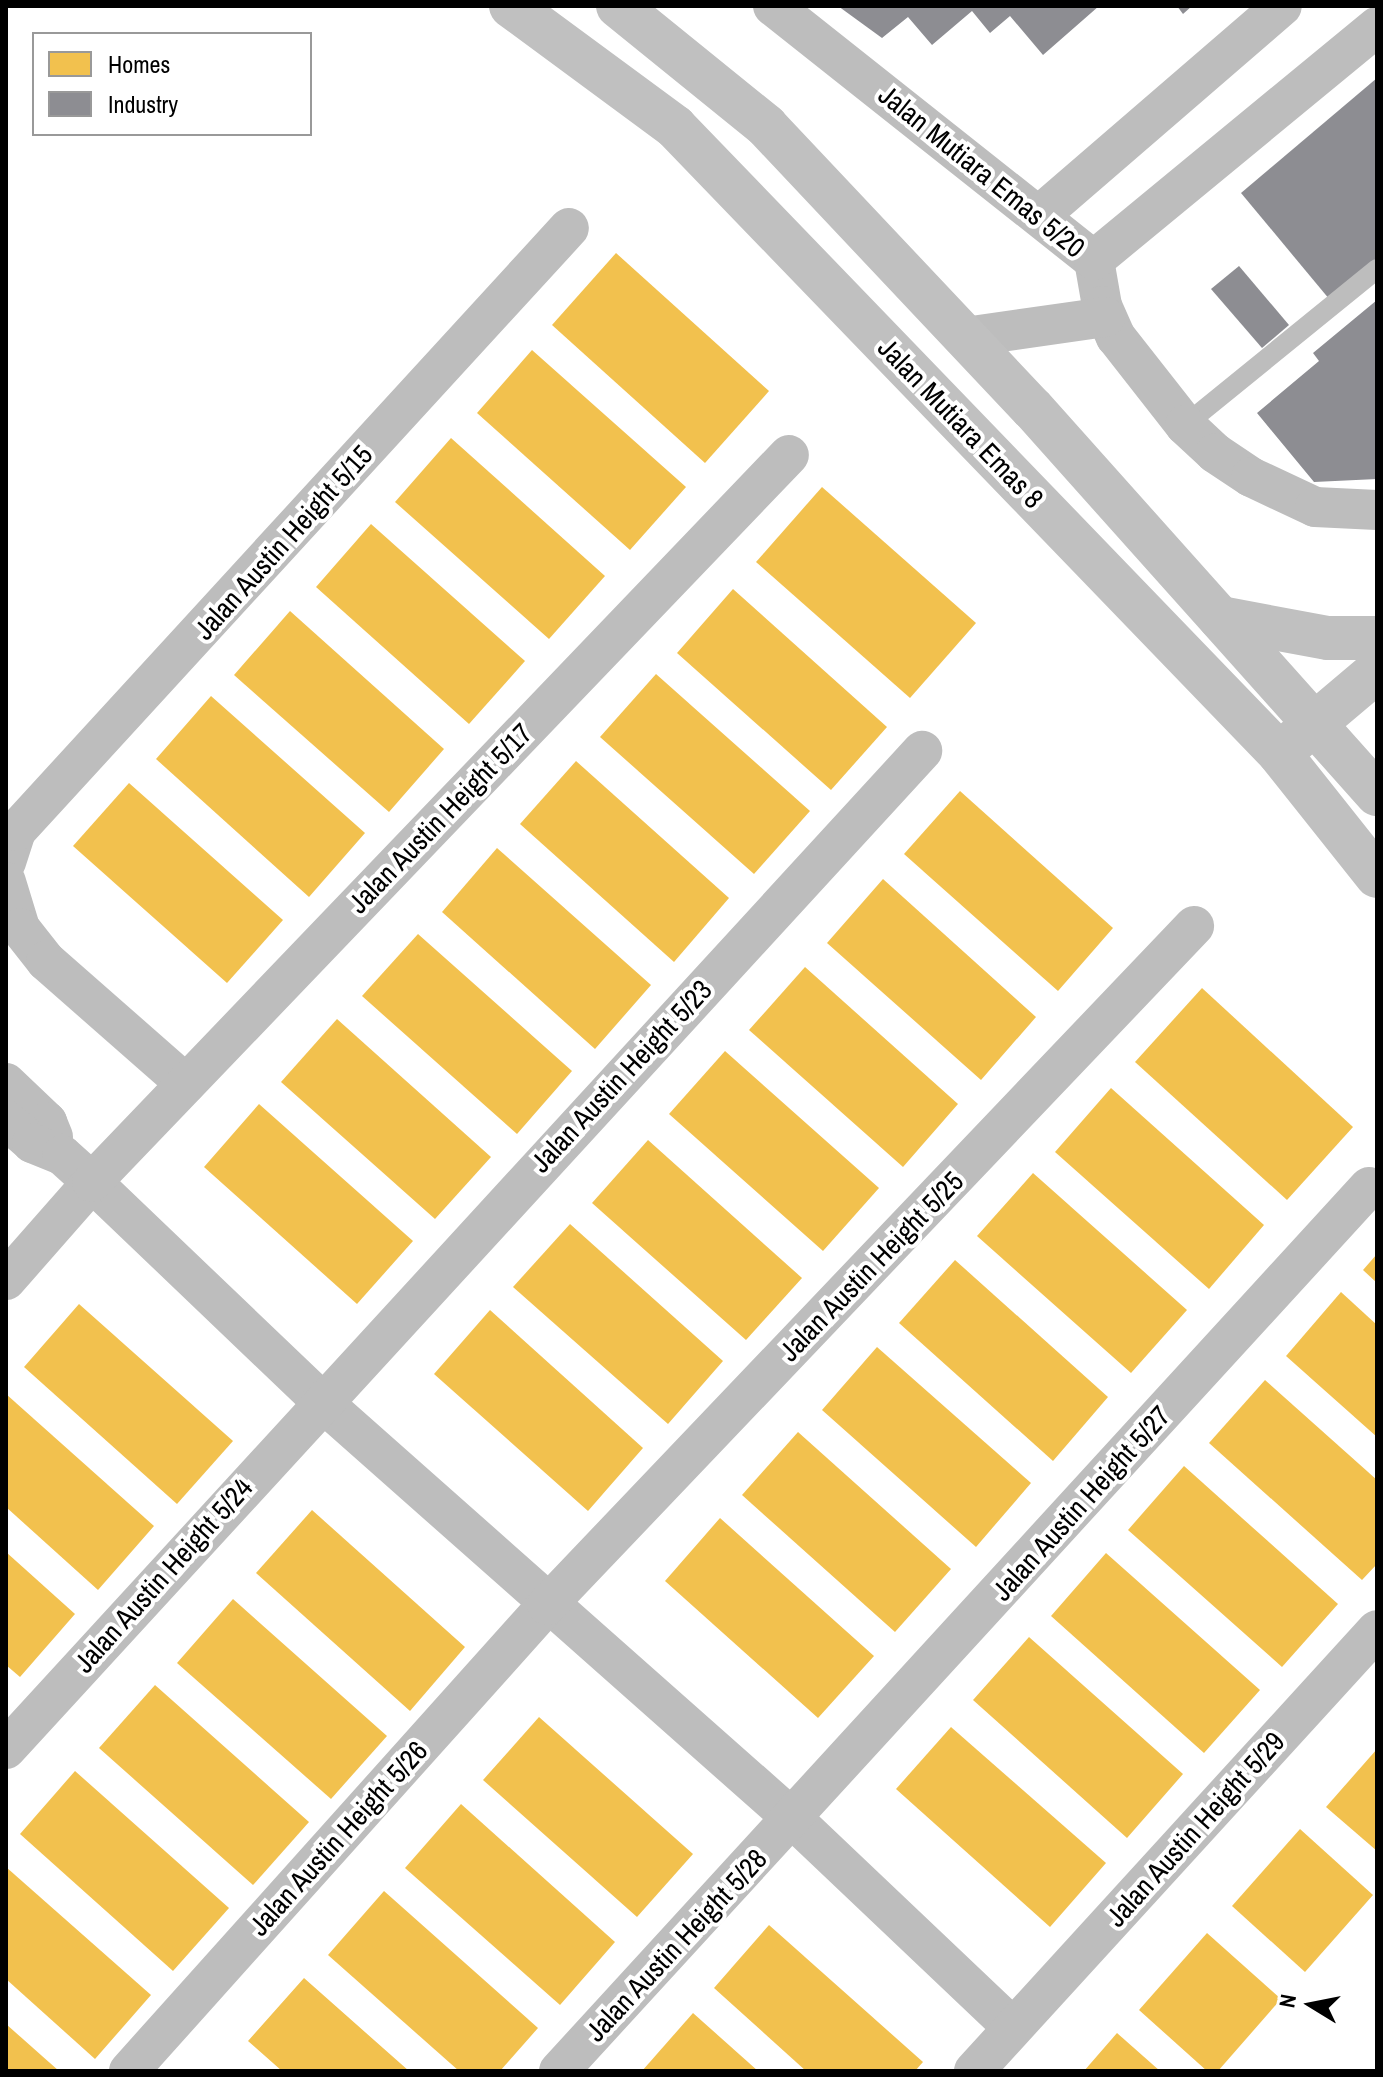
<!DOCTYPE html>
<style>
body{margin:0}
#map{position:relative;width:1383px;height:2077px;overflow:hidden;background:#fff;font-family:"Archivo Narrow",sans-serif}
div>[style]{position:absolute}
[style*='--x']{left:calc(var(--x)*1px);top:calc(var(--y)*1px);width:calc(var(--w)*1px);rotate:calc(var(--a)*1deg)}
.homes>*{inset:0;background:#f2c14e}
.industry>*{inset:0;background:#8d8d92}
.lane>*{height:20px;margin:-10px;padding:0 10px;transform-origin:10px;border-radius:10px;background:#bdbdbd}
.street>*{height:40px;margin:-20px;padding:0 20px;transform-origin:20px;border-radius:20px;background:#bdbdbd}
.secondary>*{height:44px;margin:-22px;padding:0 22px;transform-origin:22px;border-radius:22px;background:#c0c0c0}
span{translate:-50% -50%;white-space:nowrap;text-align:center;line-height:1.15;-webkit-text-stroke:8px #fff;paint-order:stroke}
.street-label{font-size:28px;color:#000}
.frame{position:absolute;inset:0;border:8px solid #000;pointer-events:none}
.legend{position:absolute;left:32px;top:32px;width:280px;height:104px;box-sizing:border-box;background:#fff;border:2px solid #999;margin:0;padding:10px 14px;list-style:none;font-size:24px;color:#000}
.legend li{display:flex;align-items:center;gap:16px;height:40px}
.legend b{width:40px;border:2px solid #999}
.north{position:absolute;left:1271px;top:1965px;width:80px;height:80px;-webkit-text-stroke:6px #fff;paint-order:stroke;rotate:280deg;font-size:22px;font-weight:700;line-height:32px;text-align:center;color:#000}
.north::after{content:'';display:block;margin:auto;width:28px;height:36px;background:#000;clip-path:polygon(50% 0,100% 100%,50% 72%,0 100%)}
</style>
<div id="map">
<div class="homes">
<div style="clip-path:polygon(616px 253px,769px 391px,705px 463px,552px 325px)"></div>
<div style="clip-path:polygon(532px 350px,686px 487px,630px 550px,477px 413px)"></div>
<div style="clip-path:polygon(451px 438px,605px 576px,549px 639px,395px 502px)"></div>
<div style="clip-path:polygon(822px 487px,976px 623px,910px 698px,756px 562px)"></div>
<div style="clip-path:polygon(371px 524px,525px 661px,469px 724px,316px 587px)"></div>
<div style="clip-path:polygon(733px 589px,887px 727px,831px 790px,677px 653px)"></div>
<div style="clip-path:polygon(290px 611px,444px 749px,389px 812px,234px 675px)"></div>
<div style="clip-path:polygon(656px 674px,810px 811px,754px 874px,600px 737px)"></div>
<div style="clip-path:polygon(211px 696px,365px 833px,309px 897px,156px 759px)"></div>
<div style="clip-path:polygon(576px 761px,729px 898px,674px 962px,520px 824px)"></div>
<div style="clip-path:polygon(129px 783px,283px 920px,227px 983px,73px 846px)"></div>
<div style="clip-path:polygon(960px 791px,1113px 928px,1058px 991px,904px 854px)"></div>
<div style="clip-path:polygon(497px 848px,651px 985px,595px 1049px,442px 912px)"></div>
<div style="clip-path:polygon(883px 879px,1036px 1017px,981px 1080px,827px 943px)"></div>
<div style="clip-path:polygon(418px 934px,572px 1071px,517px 1134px,362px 996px)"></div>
<div style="clip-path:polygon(805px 967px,958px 1104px,903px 1167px,749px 1030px)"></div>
<div style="clip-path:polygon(1202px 988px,1353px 1127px,1287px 1200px,1135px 1062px)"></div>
<div style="clip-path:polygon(337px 1019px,491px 1157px,435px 1219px,281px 1082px)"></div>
<div style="clip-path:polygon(725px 1051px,879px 1188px,823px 1251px,669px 1114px)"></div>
<div style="clip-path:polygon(1111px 1088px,1264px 1225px,1209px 1289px,1055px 1152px)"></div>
<div style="clip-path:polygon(259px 1104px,413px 1241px,357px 1304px,204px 1167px)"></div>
<div style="clip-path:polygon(648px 1140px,802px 1278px,746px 1340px,592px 1203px)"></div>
<div style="clip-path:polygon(1033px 1173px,1187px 1310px,1131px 1373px,977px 1236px)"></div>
<div style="clip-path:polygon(570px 1224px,723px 1361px,668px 1424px,513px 1287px)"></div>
<div style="clip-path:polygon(1377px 1254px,1377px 1283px,1363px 1270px)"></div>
<div style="clip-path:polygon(955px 1260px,1108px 1397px,1053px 1461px,899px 1323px)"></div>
<div style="clip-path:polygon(1341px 1292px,1377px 1325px,1377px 1437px,1286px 1356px)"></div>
<div style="clip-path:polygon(79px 1304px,233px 1441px,177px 1504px,24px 1367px)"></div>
<div style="clip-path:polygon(490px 1310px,643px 1448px,588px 1511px,434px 1374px)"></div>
<div style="clip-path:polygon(877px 1347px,1031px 1483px,976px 1547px,822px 1410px)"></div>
<div style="clip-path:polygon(1265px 1380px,1377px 1480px,1377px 1564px,1362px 1580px,1209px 1443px)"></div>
<div style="clip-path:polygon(6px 1394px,154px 1526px,98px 1590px,6px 1507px)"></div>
<div style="clip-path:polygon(798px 1432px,951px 1569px,895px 1632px,742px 1495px)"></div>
<div style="clip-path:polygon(1184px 1466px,1338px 1604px,1282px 1667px,1128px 1530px)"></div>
<div style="clip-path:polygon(312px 1510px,465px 1647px,410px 1711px,256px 1573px)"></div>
<div style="clip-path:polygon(720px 1518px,874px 1656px,818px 1718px,665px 1581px)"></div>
<div style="clip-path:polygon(6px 1552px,75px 1614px,20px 1677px,6px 1665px)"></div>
<div style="clip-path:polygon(1106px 1553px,1260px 1690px,1204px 1753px,1051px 1616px)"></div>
<div style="clip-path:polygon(233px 1599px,387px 1736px,331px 1799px,177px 1663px)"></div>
<div style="clip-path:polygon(1029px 1637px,1183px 1774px,1127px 1838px,973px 1700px)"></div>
<div style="clip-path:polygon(155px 1685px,309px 1822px,253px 1885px,99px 1748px)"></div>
<div style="clip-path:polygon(539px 1717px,693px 1854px,637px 1917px,483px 1780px)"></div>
<div style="clip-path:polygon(951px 1727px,1106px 1863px,1050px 1927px,896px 1789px)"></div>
<div style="clip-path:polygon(1377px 1749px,1377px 1851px,1326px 1807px)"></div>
<div style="clip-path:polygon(75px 1771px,229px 1908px,173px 1971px,20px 1834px)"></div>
<div style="clip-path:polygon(461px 1804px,615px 1942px,560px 2005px,405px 1868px)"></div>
<div style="clip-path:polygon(1300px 1829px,1373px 1895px,1305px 1972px,1232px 1906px)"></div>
<div style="clip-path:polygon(6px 1867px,151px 1995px,95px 2059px,6px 1979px)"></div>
<div style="clip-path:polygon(384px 1891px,538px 2028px,500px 2071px,459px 2071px,328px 1955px)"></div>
<div style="clip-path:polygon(769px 1925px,923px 2062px,915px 2071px,806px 2071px,714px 1988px)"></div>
<div style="clip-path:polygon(1207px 1933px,1281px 1999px,1218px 2071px,1207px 2071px,1139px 2010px)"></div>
<div style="clip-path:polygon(304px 1978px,383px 2048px,409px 2071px,282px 2071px,248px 2041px)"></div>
<div style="clip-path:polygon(693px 2013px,758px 2071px,642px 2071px)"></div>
<div style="clip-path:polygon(6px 2024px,59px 2071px,6px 2071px)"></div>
<div style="clip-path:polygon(1117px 2033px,1160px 2071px,1084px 2071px)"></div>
</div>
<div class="industry">
<div style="clip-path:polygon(838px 6px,1099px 6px,1043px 55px,1010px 16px,990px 33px,972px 11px,932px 45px,908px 17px,882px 38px)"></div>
<div style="clip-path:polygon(1177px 6px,1192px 6px,1183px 14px)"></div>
<div style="clip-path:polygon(1377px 78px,1377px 260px,1330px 300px,1241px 193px)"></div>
<div style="clip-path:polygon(1239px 266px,1289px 325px,1262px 348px,1211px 289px)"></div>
<div style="clip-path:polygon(1377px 300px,1377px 479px,1314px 482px,1257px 413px,1319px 361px,1313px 353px)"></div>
</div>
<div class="lane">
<div style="--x:1185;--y:425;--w:247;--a:-39.1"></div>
</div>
<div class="street">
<div style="--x:773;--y:6;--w:409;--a:38.4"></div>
<div style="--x:1094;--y:260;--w:47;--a:80.1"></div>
<div style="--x:1102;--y:306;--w:34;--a:66"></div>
<div style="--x:1116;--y:337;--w:112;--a:51.9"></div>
<div style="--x:1185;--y:425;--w:41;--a:43"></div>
<div style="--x:1215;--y:453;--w:43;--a:33.7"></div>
<div style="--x:1251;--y:477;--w:71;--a:25.1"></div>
<div style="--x:1315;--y:507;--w:62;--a:2.8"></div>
<div style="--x:1041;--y:214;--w:318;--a:-40.8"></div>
<div style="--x:1094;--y:260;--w:367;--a:-39.5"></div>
<div style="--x:965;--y:337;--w:142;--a:-8.1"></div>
<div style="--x:6;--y:862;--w:33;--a:-72"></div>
<div style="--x:16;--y:831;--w:818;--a:-47.48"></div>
<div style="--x:6;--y:882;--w:48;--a:73.1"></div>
<div style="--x:20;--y:928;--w:42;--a:51.8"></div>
<div style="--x:46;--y:961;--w:186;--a:41.3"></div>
<div style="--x:6;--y:1083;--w:57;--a:43.6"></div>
<div style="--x:47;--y:1122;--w:16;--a:68"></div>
<div style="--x:6;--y:1120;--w:35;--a:41"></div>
<div style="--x:32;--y:1143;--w:32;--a:22"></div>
<div style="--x:62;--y:1155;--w:40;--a:42"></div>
<div style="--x:92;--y:1182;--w:317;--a:43.7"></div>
<div style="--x:321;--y:1401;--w:630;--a:41.53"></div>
<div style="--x:793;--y:1819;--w:303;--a:43.5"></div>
<div style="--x:6;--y:1280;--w:130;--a:-48.7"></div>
<div style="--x:92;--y:1182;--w:1007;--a:-46.21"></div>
<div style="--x:6;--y:1749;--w:1355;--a:-47.45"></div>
<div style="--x:129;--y:2071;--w:626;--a:-48.11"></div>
<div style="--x:547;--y:1605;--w:938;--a:-46.38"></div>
<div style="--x:559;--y:2071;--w:1199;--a:-47.5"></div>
<div style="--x:974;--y:2071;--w:597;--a:-47.58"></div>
</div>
<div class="secondary">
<div style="--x:511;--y:6;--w:204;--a:36.4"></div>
<div style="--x:675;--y:127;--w:870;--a:46.02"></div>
<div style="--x:1279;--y:753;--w:157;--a:51.5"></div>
<div style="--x:618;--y:6;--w:191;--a:39"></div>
<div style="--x:766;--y:126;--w:388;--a:46.7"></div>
<div style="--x:1032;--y:408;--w:518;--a:48.21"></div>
<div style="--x:1220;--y:618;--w:110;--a:10.5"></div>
<div style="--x:1328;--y:638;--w:49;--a:0"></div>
<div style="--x:1293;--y:742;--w:110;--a:-40.2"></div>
</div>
<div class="street-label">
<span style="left:982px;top:171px;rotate:39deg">Jalan Mutiara Emas 5/20</span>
<span style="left:961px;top:423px;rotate:46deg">Jalan Mutiara Emas 8</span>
<span style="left:283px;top:542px;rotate:-48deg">Jalan Austin Height 5/15</span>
<span style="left:440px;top:818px;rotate:-46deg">Jalan Austin Height 5/17</span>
<span style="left:621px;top:1076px;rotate:-47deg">Jalan Austin Height 5/23</span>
<span style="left:871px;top:1266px;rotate:-46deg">Jalan Austin Height 5/25</span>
<span style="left:1081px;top:1503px;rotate:-48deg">Jalan Austin Height 5/27</span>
<span style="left:163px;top:1575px;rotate:-48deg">Jalan Austin Height 5/24</span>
<span style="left:1195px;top:1829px;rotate:-48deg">Jalan Austin Height 5/29</span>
<span style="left:338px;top:1838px;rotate:-48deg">Jalan Austin Height 5/26</span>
<span style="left:676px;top:1945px;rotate:-47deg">Jalan Austin Height 5/28</span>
</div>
<div class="frame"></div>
<ul class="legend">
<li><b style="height:22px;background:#f2c14e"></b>Homes</li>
<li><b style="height:22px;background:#8d8d92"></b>Industry</li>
</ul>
<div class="north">N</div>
</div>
